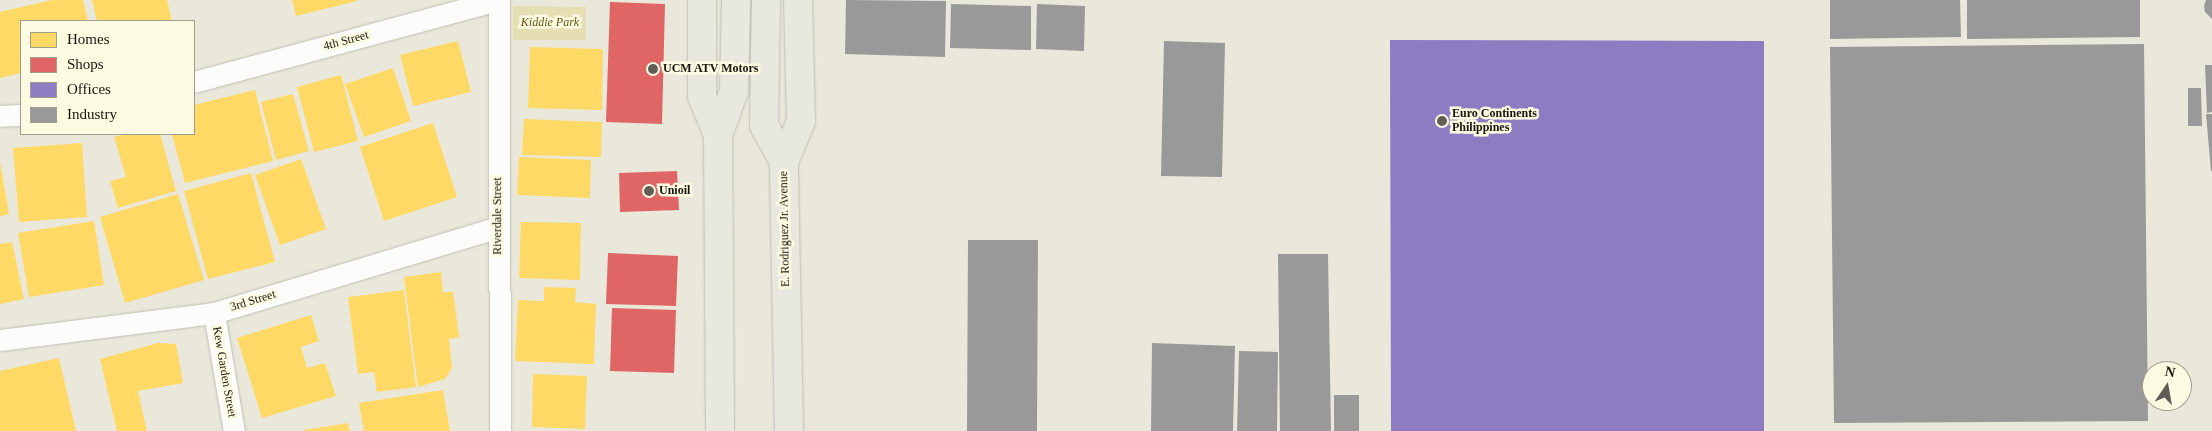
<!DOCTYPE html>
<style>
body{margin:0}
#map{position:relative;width:2212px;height:431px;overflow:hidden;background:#eae8db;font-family:"Times New Roman",serif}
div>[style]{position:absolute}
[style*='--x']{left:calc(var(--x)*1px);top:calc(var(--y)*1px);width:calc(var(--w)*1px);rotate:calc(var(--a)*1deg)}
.green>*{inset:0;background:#e5deb3}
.homes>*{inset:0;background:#ffd966}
.shops>*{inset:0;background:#e06666}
.offices>*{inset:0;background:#8e7cc3}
.industry>*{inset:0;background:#999}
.roads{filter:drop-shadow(0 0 1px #bebdb2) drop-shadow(0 0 1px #bebdb2)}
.street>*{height:21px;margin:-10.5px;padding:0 10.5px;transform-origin:10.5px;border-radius:10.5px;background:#fcfcfa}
.primary>*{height:28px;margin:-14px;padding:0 14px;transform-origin:14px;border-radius:14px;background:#e9e8de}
.dots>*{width:14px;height:14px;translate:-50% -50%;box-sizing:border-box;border:2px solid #fdfae2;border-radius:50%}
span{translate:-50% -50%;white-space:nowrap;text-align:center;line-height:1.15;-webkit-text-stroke:5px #fdfae2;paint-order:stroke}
.park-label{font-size:12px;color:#635711;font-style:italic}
.street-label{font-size:12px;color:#17150d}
.poi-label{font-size:12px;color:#17150d;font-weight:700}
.left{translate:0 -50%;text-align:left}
.legend{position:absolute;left:20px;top:20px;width:175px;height:115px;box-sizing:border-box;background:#fdfae2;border:1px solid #a19e8d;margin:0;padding:6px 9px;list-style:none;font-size:15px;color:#17150d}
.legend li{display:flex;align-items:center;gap:10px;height:25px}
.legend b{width:25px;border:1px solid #a19e8d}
.north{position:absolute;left:2142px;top:361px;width:50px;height:50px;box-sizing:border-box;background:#fdfae2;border:1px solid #a19e8d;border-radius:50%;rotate:12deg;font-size:14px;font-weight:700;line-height:20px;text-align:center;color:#17150d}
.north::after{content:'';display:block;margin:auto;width:18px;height:22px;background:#615f55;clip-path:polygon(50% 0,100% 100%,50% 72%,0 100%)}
</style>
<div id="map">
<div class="green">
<div style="clip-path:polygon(513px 6px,586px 7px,586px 40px,513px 40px)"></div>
</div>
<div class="homes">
<div style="clip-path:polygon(52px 0,83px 0,88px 21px,21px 21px,21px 73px,0 78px,0 12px)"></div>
<div style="clip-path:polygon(92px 0,167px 0,172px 21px,97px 21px)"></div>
<div style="clip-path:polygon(292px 0,357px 0,357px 1px,296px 16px)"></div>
<div style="clip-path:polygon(458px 41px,471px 92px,413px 106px,400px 55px)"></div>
<div style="clip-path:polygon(530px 47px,603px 49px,602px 110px,528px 108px)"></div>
<div style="clip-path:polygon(393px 68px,411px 121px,364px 137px,345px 84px)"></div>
<div style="clip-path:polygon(341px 75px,358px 141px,314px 152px,297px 87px)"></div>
<div style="clip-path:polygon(255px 90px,273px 161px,185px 183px,172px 134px,194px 134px,194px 105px)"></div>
<div style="clip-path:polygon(293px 94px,309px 151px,276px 160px,261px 102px)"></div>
<div style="clip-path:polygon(524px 119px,602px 122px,601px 157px,522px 155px)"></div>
<div style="clip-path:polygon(433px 123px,457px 197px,384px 221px,360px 147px)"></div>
<div style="clip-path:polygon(126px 134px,160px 134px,176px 191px,118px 208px,110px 181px,126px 177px,114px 137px)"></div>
<div style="clip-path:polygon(82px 143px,87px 217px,19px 222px,13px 148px)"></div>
<div style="clip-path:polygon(519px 157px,591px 160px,590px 198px,517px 195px)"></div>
<div style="clip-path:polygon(301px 159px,326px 229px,280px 245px,255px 175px)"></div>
<div style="clip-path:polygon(0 162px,9px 214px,0 216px)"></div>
<div style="clip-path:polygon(251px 173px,275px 262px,208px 279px,184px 191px)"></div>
<div style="clip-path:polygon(178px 194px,204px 280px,125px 303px,100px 217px)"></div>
<div style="clip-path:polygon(94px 221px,104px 285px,29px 297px,18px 233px)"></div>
<div style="clip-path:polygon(521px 222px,581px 223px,580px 280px,519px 278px)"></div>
<div style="clip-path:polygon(12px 242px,24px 299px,0 304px,0 244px)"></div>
<div style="clip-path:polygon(441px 272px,443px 293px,453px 291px,459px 337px,449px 339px,452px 368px,445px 379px,418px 387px,404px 277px)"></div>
<div style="clip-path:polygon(544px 287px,576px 288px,575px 302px,596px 304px,594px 364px,515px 361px,518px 300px,544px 301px)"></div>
<div style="clip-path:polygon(404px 290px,416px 387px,377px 392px,374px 372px,358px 374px,348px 297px)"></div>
<div style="clip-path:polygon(311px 315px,319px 341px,301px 347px,307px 368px,325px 363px,336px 396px,262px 418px,237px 338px)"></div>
<div style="clip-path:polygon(158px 343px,176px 344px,183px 383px,138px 391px,147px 431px,117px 431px,100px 359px)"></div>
<div style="clip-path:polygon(59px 358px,76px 431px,0 431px,0 371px)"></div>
<div style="clip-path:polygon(533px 374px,587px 376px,585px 429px,532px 427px)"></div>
<div style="clip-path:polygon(443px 390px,450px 431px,364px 431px,359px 403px)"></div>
<div style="clip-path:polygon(348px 423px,350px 431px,304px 431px,304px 430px)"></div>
</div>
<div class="shops">
<div style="clip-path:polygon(610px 2px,665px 4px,662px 124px,606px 122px)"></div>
<div style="clip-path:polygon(677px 171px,679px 210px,620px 212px,619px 173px)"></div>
<div style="clip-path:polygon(608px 253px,678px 256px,676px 306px,606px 304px)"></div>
<div style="clip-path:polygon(612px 308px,676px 310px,674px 373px,610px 371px)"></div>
</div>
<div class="offices">
<div style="clip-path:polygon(1390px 40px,1764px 41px,1764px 431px,1391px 431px)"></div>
</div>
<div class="industry">
<div style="clip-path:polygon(846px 0,946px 1px,945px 57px,845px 54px)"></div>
<div style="clip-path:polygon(1830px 0,1960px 0,1961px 37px,1830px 39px)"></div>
<div style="clip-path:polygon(1967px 0,2140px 0,2140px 37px,1967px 39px)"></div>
<div style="clip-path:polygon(2206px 0,2212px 0,2212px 19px,2205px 12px,2204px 6px)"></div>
<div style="clip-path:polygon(951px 4px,1031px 6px,1031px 50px,950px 48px)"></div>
<div style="clip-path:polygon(1037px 4px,1085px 6px,1084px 51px,1036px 49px)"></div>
<div style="clip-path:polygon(1164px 41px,1225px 43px,1222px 177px,1161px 176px)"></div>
<div style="clip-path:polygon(2144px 44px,2148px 421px,1834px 423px,1830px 47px)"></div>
<div style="clip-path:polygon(2205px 65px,2212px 65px,2212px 112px,2207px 113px)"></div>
<div style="clip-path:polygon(2188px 88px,2201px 88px,2202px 126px,2188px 126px)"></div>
<div style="clip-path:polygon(2206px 114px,2212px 114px,2212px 171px,2211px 171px)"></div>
<div style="clip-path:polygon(968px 240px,1038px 240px,1037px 431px,967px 431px)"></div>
<div style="clip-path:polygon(1278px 254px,1328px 254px,1331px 431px,1280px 431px)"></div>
<div style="clip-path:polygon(1152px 343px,1235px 346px,1233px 431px,1151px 431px)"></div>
<div style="clip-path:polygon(1239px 351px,1278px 352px,1277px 431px,1237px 431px)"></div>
<div style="clip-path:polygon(1334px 395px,1359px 395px,1359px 431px,1334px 431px)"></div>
</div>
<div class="roads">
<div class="street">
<div style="--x:499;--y:0;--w:431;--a:89.9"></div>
<div style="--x:194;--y:82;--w:315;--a:-15.1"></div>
<div style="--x:0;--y:116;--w:21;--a:-3"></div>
<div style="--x:214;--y:313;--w:120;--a:80.4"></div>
<div style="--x:0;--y:340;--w:216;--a:-7.2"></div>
<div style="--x:214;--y:313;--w:297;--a:-16.8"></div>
</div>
<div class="primary">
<div style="--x:702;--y:0;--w:96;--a:90"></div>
<div style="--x:702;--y:96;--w:42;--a:67.7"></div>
<div style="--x:718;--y:135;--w:296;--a:89.6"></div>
<div style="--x:766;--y:0;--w:125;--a:90.9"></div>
<div style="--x:764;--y:125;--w:42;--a:61.6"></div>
<div style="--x:718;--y:135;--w:47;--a:-70"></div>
<div style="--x:734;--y:91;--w:91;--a:-88.7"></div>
<div style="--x:789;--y:431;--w:269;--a:-91.1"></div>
<div style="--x:784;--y:162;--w:44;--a:-67.5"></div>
<div style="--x:801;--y:121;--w:121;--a:-91.4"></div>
</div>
</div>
<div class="dots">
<div style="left:653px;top:69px;background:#615f55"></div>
<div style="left:1442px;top:121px;background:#615f55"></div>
<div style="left:649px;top:191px;background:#615f55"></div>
</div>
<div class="park-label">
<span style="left:550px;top:23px">Kiddie Park</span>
</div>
<div class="street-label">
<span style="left:346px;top:41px;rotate:-15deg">4th Street</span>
<span style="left:498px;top:216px;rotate:-90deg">Riverdale Street</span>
<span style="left:785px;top:229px;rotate:-91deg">E. Rodriguez Jr. Avenue</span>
<span style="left:253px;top:301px;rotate:-17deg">3rd Street</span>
<span style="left:224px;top:372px;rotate:80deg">Kew Garden Street</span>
</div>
<div class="poi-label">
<span class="left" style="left:663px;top:69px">UCM ATV Motors</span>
<span class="left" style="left:1452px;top:121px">Euro Continents<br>Philippines</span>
<span class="left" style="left:659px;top:191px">Unioil</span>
</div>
<ul class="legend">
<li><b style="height:14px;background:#ffd966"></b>Homes</li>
<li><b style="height:14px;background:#e06666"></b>Shops</li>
<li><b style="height:14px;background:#8e7cc3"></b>Offices</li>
<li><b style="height:14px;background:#999"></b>Industry</li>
</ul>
<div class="north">N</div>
</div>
